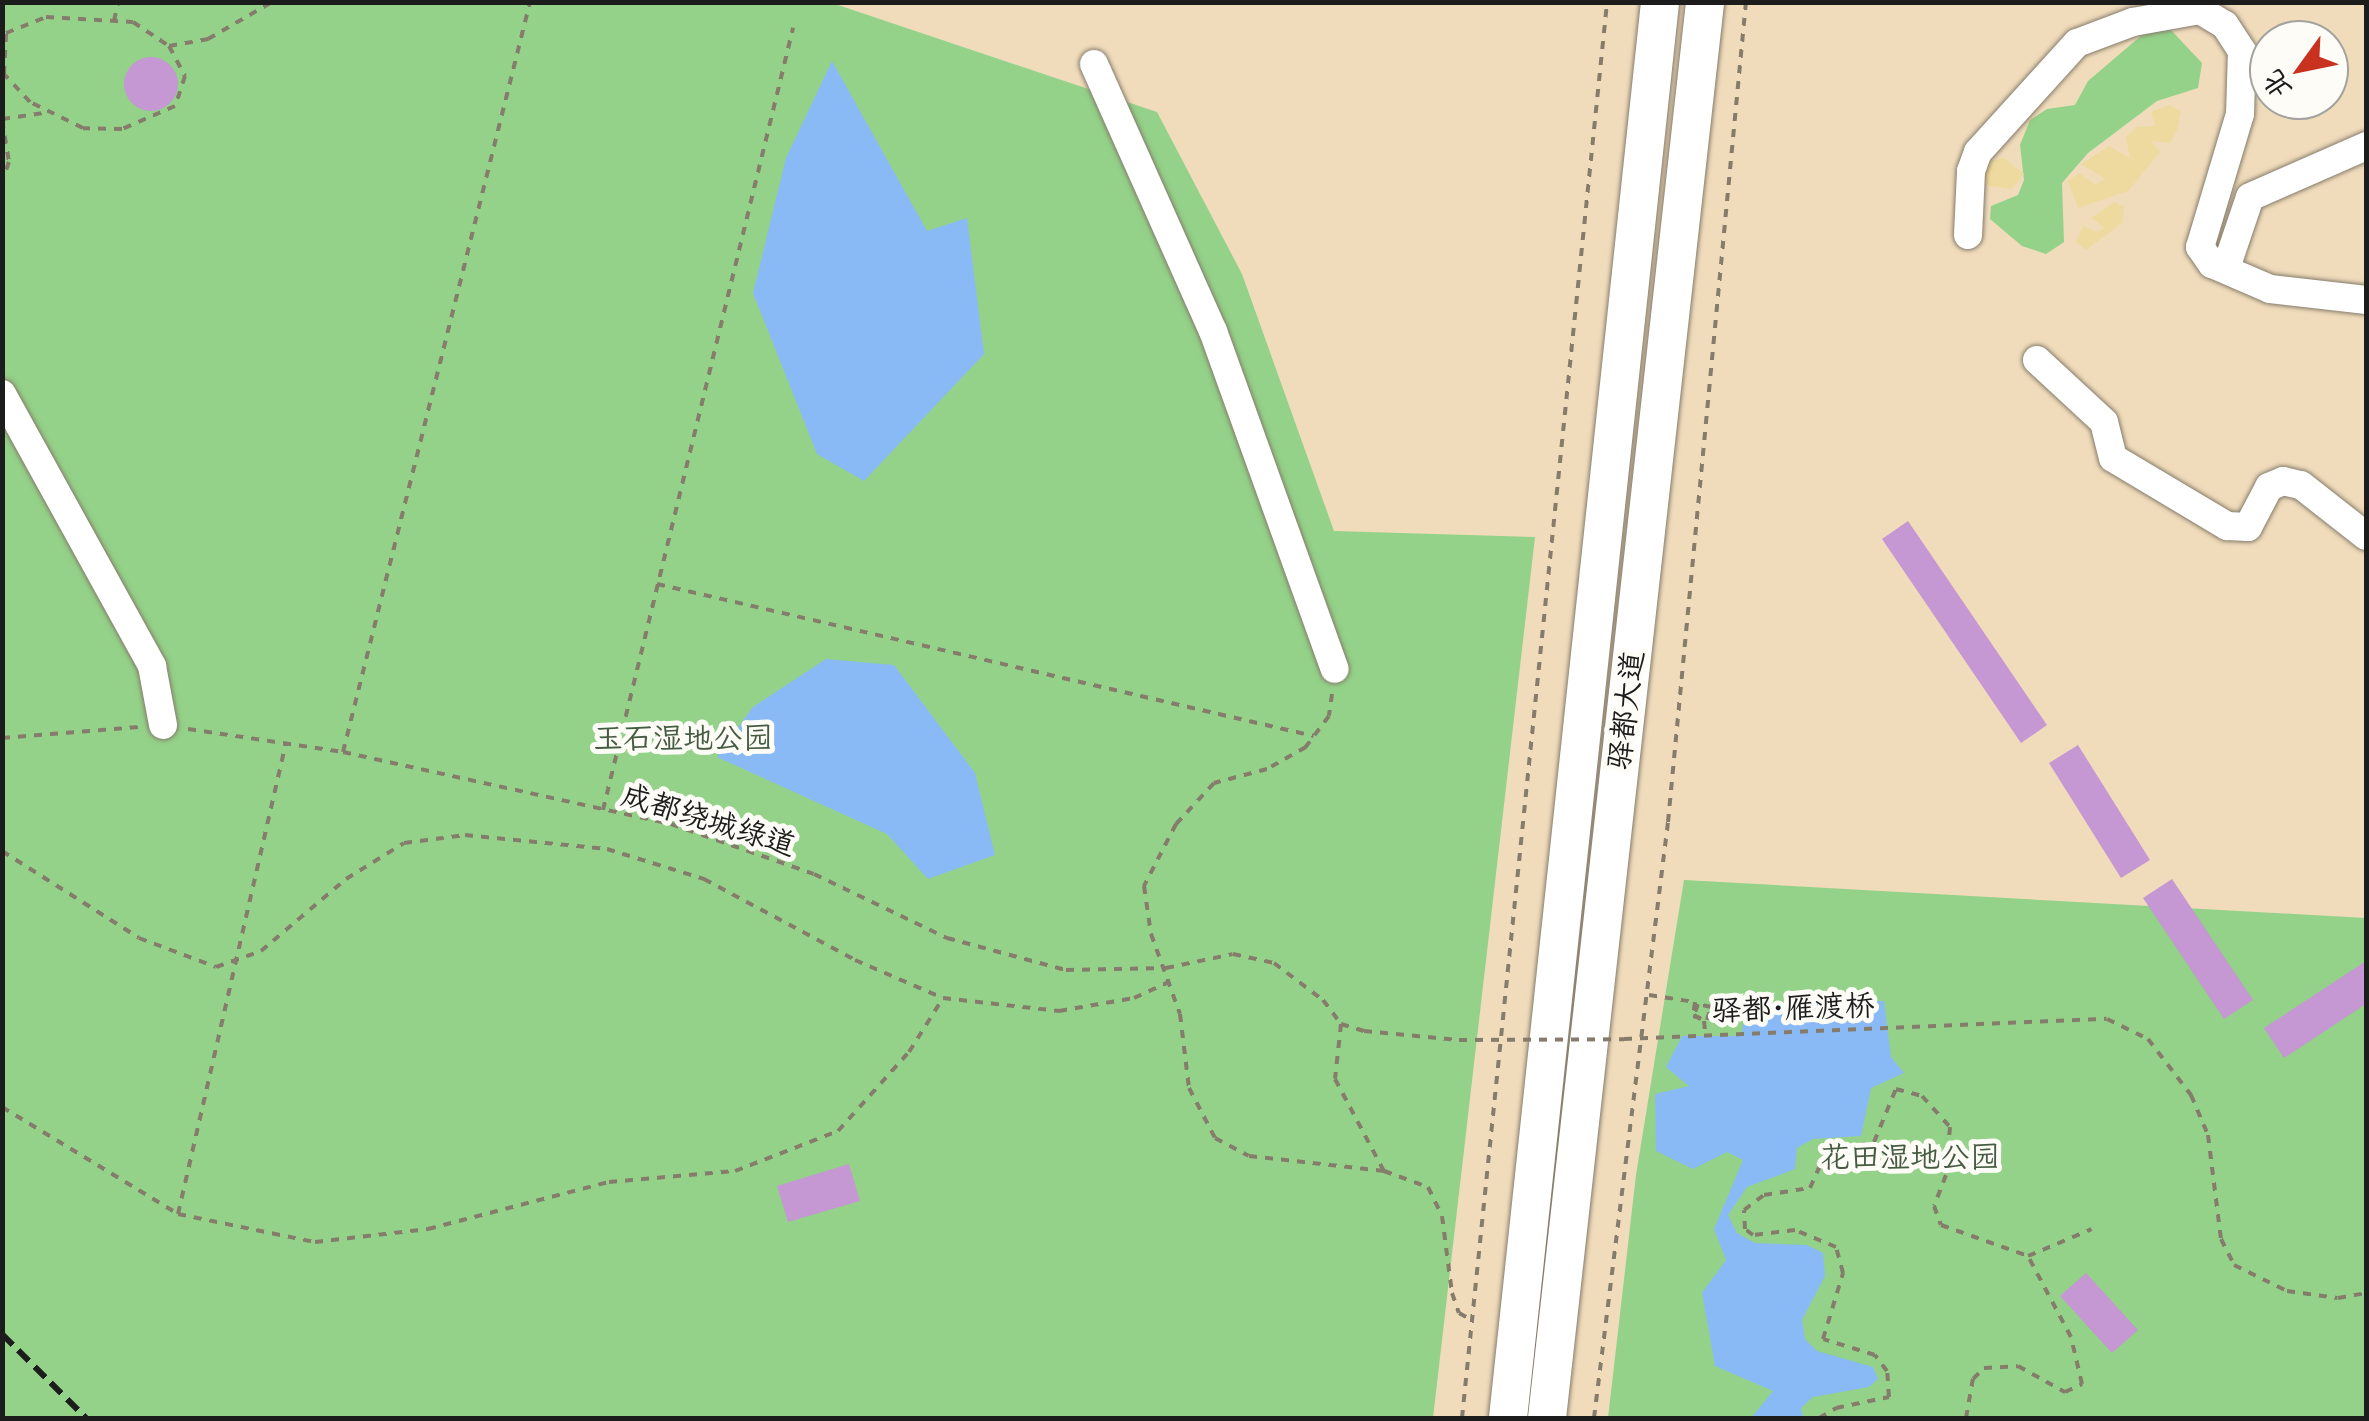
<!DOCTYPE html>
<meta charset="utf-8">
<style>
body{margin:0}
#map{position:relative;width:2369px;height:1421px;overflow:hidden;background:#f0dcbb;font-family:Mali,"LXGW WenKai TC",sans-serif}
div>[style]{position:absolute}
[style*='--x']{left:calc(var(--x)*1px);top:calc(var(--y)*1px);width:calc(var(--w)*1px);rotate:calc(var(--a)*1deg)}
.green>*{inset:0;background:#93d288}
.sand>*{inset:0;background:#eeda9e}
.water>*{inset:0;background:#8abaf6}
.building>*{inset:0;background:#c597d3}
.round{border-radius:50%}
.path>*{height:4px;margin-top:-2px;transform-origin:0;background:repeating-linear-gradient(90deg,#867c6c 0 8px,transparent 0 16px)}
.roads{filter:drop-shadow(0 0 2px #867c6c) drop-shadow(0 0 2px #867c6c)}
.minor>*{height:28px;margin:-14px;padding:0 14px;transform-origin:14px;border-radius:14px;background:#fff}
.major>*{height:38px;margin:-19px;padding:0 19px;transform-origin:19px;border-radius:19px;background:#fff}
.rail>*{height:6px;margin-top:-3px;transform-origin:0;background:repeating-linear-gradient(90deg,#1c1c1c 0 15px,transparent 0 23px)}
.path-bridge>*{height:4px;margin-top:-2px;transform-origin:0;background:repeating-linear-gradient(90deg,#867c6c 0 8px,transparent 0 16px)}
span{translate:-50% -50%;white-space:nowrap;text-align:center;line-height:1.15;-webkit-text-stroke:10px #fdfcf7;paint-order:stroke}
.street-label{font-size:30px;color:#1c1c1c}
.park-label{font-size:30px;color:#465c42}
.frame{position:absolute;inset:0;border:5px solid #1c1c1c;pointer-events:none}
.north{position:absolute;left:2249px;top:20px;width:100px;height:100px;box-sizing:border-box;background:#fdfcf7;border:2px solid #a3a29f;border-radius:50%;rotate:237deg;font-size:28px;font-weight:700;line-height:40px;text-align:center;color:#1c1c1c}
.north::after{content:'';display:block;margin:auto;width:35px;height:45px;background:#c8321e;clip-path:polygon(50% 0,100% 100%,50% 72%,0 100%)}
</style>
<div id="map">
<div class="green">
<div style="clip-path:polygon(3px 3px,832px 3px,1157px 112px,1242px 274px,1334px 531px,1535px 537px,1433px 1418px,3px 1418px)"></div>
<div style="clip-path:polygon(2170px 29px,2202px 63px,2198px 88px,2157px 101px,2088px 153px,2062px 183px,2064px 242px,2046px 254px,2022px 246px,1990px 219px,1991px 206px,2018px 195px,2024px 180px,2020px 145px,2030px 120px,2047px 109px,2075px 105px,2088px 81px,2142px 35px)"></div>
<div style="clip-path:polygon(1684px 880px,2366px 918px,2366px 1418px,1608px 1418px,1636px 1175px)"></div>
</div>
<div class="sand">
<div style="clip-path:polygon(2170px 105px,2181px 112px,2177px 130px,2170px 143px,2151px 141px,2160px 152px,2128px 191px,2078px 208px,2068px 181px,2079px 173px,2096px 185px,2105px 179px,2081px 164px,2109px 146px,2130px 158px,2126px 137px,2137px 127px,2155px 126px,2151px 112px)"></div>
<div style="clip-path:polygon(2004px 158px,2024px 174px,2012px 189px,1979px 184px,1990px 161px)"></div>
<div style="clip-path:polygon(2115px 202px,2124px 207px,2122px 223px,2086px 250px,2076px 241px,2083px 226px,2097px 232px,2105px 228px,2091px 218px)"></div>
</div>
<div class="water">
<div style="clip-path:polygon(832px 61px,927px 231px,967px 218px,984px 354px,864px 481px,817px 454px,753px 293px,786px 158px)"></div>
<div style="clip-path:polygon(826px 659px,894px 665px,975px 773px,995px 855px,928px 879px,887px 834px,717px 757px,753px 707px)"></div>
<div style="clip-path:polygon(1884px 1001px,1891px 1057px,1904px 1073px,1871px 1088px,1861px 1136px,1813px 1139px,1797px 1148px,1795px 1169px,1747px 1187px,1728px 1215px,1737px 1233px,1755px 1243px,1807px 1245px,1823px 1253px,1825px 1276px,1802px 1320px,1805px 1339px,1817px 1351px,1873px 1367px,1878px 1379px,1869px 1387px,1813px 1397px,1801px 1408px,1803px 1418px,1751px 1418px,1773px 1391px,1715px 1366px,1702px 1293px,1726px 1260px,1714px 1229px,1743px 1160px,1727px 1152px,1693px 1169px,1656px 1151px,1655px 1094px,1689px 1086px,1666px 1067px,1682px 1036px,1741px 1036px,1747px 1004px)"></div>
</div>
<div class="building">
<div class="round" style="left:124px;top:57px;width:54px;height:54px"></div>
<div style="clip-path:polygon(1908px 521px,2047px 725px,2021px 743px,1882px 539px)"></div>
<div style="clip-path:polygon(2078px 745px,2150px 860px,2121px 878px,2049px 763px)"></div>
<div style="clip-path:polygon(2172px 879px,2253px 1000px,2224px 1019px,2143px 898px)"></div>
<div style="clip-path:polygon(2366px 961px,2366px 1004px,2284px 1058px,2264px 1028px)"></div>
<div style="clip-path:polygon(849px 1164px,860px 1201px,788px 1222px,777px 1186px)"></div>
<div style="clip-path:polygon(2086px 1273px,2138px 1330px,2112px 1353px,2060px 1296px)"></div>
</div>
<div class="path">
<div style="--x:46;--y:17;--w:87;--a:3.3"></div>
<div style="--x:133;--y:22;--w:43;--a:33.7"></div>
<div style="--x:169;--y:46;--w:34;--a:62"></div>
<div style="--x:185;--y:76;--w:32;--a:108"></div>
<div style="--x:175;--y:106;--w:58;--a:156.5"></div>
<div style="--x:122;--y:129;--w:39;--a:-179"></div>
<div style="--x:83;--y:128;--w:59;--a:-153.9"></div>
<div style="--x:30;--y:102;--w:38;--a:-133"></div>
<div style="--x:4;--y:74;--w:41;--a:-87.2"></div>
<div style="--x:6;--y:33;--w:43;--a:-21.8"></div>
<div style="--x:114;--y:21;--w:19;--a:-78"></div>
<div style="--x:169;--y:46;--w:40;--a:-10"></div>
<div style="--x:208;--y:39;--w:74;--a:-30"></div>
<div style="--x:2;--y:119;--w:49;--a:-8.3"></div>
<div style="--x:2;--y:120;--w:43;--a:80.5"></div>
<div style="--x:9;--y:162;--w:20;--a:110"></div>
<div style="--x:657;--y:584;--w:674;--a:13.03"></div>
<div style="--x:1332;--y:694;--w:22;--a:98"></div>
<div style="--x:1329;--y:716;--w:39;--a:127"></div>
<div style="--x:1306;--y:747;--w:45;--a:150.6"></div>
<div style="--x:1267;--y:769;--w:55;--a:165.2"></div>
<div style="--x:1214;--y:783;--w:56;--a:132.8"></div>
<div style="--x:1176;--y:824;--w:70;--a:117.3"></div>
<div style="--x:1144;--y:886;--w:49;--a:81.7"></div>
<div style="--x:1151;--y:934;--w:85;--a:70.1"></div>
<div style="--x:1180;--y:1014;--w:75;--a:83.1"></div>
<div style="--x:1189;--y:1088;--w:56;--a:62.5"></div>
<div style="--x:1215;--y:1138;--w:38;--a:28"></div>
<div style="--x:1249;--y:1156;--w:136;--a:6.3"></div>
<div style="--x:1384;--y:1171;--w:47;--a:20"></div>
<div style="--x:1428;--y:1187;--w:32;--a:64"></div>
<div style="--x:1442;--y:1216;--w:78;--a:82.6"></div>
<div style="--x:1452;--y:1293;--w:21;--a:71"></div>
<div style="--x:1459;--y:1313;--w:13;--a:29"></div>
<div style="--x:188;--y:729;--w:157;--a:8.4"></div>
<div style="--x:343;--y:752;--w:336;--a:12.4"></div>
<div style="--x:671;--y:824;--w:151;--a:19.3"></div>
<div style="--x:814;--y:874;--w:148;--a:25.7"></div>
<div style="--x:947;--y:938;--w:123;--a:15.1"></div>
<div style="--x:1066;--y:970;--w:100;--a:-1.1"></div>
<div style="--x:1166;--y:968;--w:68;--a:-11.8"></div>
<div style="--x:1233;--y:954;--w:42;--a:12.4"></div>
<div style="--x:1274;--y:963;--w:61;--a:37.1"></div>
<div style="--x:1323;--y:1000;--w:30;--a:53"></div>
<div style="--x:1341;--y:1024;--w:24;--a:17"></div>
<div style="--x:2;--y:738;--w:137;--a:-4.6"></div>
<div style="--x:343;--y:752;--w:773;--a:-76"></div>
<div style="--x:603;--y:810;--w:805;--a:-76.34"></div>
<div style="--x:2;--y:851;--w:162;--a:32.4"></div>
<div style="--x:139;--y:938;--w:82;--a:20.6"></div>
<div style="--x:216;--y:967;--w:48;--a:-19.6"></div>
<div style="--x:261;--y:951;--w:111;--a:-40.3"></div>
<div style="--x:346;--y:879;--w:68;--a:-31.8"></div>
<div style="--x:404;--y:843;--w:62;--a:-7.5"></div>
<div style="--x:465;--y:835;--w:143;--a:5.6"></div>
<div style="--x:607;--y:849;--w:102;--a:17.2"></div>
<div style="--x:704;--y:879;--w:171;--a:28.2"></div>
<div style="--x:855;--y:960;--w:96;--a:23.4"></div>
<div style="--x:943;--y:998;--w:117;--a:6.4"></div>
<div style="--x:1059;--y:1011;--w:76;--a:-9.8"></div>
<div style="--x:1134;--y:998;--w:41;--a:-24.7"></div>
<div style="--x:1649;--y:995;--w:47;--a:8.7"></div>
<div style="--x:1695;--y:1002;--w:14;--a:98"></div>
<div style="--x:1693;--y:1016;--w:15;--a:16"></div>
<div style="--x:1707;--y:1020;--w:14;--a:-73"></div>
<div style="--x:1711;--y:1007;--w:13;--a:-167"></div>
<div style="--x:1341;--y:1024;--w:55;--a:96.2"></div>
<div style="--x:1335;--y:1079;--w:104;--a:62"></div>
<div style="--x:2191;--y:1095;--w:43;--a:67"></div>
<div style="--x:2208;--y:1135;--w:105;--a:82.9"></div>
<div style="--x:2221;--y:1239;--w:29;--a:63"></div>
<div style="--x:2234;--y:1265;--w:59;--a:26.1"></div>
<div style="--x:2287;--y:1291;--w:51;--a:7.8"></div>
<div style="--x:2338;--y:1298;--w:28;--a:-10"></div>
<div style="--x:2;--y:1107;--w:206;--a:31.3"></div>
<div style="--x:178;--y:1214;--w:140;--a:11.6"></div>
<div style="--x:315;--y:1242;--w:114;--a:-6.6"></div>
<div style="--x:428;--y:1229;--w:187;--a:-14.6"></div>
<div style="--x:609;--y:1182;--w:126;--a:-5"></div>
<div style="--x:735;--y:1171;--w:110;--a:-21.2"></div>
<div style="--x:838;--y:1131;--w:106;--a:-48.1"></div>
<div style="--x:909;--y:1052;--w:64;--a:-57.8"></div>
<div style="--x:178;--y:1214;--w:484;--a:-77.1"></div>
<div style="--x:1462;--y:1418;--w:1423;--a:-84.15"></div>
<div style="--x:1594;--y:1418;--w:601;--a:-82.92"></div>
<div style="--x:1668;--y:822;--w:824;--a:-84.57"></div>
<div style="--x:1819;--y:1418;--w:20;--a:-30"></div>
<div style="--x:1836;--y:1408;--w:54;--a:-11.7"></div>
<div style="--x:1889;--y:1397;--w:26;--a:-94"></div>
<div style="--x:1887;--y:1371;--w:20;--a:-127"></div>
<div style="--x:1875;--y:1355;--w:54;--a:-162.9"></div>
<div style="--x:1823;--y:1339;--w:69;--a:-73.1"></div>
<div style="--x:1843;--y:1273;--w:27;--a:-105"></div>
<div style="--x:1836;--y:1247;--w:44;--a:-157.5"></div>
<div style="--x:1795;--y:1230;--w:42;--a:173.2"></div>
<div style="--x:1753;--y:1235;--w:10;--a:-143"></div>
<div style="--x:1745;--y:1229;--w:19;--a:-93"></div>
<div style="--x:1744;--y:1210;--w:25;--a:-37"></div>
<div style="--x:1764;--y:1195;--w:47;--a:-8.7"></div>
<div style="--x:1810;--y:1188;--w:39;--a:-66"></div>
<div style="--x:1826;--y:1152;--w:49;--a:-11.8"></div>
<div style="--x:1874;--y:1142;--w:57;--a:-67.5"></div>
<div style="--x:1896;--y:1089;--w:27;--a:15"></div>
<div style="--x:1922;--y:1096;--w:42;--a:47.9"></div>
<div style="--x:1950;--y:1127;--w:48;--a:94.8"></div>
<div style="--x:1946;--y:1175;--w:33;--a:111"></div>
<div style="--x:1934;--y:1206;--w:20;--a:70"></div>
<div style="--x:1941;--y:1225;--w:92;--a:19.6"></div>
<div style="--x:2028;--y:1256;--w:69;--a:-22.9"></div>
<div style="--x:1966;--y:1418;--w:40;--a:-80"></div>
<div style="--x:1973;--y:1379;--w:16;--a:-45"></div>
<div style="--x:1984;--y:1368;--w:34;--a:-3"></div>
<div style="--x:2018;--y:1366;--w:54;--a:29"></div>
<div style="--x:2065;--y:1392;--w:19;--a:-25"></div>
<div style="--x:2082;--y:1384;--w:48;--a:-103.2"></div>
<div style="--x:2071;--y:1337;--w:92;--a:-118"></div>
</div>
<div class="roads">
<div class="minor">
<div style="--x:1094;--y:64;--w:292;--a:66"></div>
<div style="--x:1213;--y:331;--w:359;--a:70.2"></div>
<div style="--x:1968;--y:235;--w:64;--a:-87.3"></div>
<div style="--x:1971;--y:171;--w:20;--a:-70"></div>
<div style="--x:1978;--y:152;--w:147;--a:-47.8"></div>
<div style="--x:2077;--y:43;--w:60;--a:-20.6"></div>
<div style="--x:2133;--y:22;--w:68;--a:-10.2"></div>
<div style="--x:2200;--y:10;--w:29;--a:31"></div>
<div style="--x:2225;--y:25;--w:31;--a:57"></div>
<div style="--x:2242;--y:51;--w:63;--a:91.8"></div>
<div style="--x:2240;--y:114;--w:139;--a:106.7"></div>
<div style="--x:2200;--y:247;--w:21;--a:55"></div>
<div style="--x:2212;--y:264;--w:18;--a:-16"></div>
<div style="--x:2229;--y:259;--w:65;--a:-71.3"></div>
<div style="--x:2250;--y:197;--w:127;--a:-23.7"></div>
<div style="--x:2212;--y:264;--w:63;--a:23.3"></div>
<div style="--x:2270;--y:289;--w:97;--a:6.5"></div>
<div style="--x:2037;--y:360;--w:91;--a:42.8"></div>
<div style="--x:2104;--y:422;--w:37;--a:76"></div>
<div style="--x:2113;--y:458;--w:133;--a:30.8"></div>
<div style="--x:2227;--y:526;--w:21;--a:3"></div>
<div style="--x:2248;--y:527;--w:45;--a:-62.3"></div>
<div style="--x:2269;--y:487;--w:15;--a:-23"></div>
<div style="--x:2283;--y:481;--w:18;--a:13"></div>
<div style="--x:2301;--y:485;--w:83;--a:38.1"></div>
<div style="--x:2;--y:394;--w:311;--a:61.1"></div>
<div style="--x:152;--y:666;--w:60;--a:79.4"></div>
</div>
<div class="major">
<div style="--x:1508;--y:1418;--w:1424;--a:-83.87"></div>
<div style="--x:1547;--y:1418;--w:1425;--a:-83.63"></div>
</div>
</div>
<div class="rail">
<div style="--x:2;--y:1334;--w:119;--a:45"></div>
</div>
<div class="path-bridge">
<div style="--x:1698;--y:1004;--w:12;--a:110"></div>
<div style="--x:1694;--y:1015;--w:12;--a:31"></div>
<div style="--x:1704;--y:1021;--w:10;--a:84"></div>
<div style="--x:1364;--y:1031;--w:95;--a:5.4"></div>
<div style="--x:1459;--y:1040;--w:165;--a:-0.3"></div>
<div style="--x:1624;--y:1039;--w:483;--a:-2.4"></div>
<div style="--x:2107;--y:1019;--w:46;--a:26"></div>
<div style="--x:2148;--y:1039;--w:71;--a:52.5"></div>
</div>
<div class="street-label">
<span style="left:1624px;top:710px;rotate:-83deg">驿都大道</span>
<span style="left:709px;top:818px;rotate:17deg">成都绕城绿道</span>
<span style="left:1793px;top:1006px;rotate:-2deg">驿都·雁渡桥</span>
</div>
<div class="park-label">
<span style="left:683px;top:736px">玉石湿地公园</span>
<span style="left:1910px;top:1155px">花田湿地公园</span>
</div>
<div class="frame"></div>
<div class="north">北</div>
</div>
